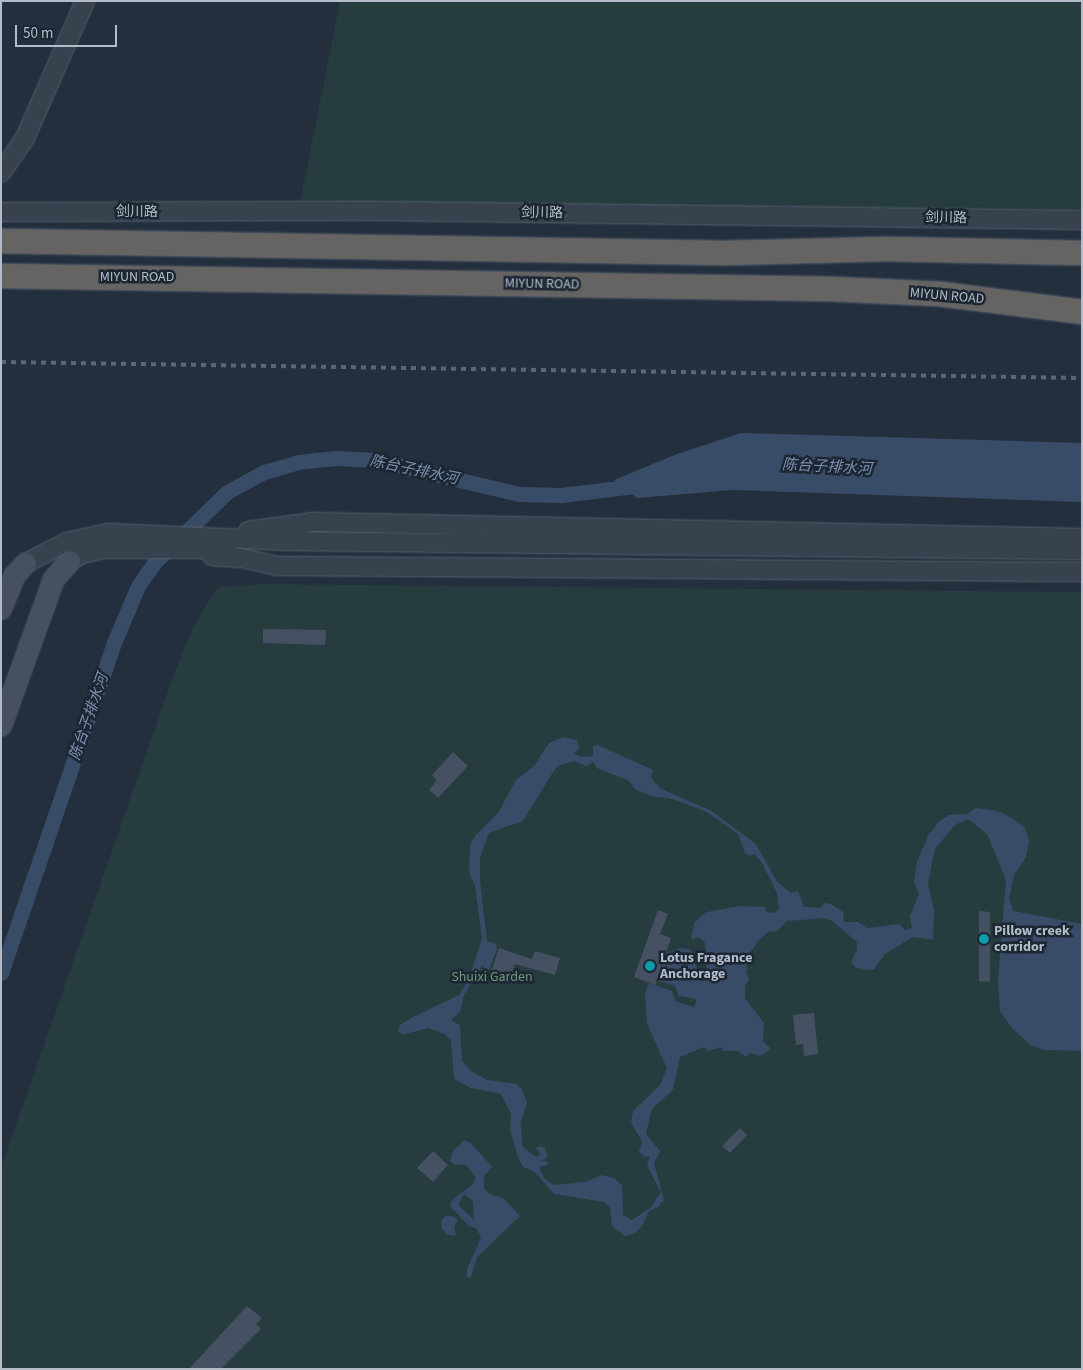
<!DOCTYPE html>
<meta charset="utf-8">
<style>
body{margin:0}
#map{position:relative;width:1083px;height:1370px;overflow:hidden;background:#242f3e;font-family:"Source Sans 3","Noto Sans SC",sans-serif}
div>[style]{position:absolute}
[style*='--x']{left:calc(var(--x)*1px);top:calc(var(--y)*1px);width:calc(var(--w)*1px);rotate:calc(var(--a)*1deg)}
.green>*{inset:0;background:#263c3f}
.water>*{inset:0;background:#394c67}
.canal>*{height:15px;margin:-7.5px;padding:0 7.5px;transform-origin:7.5px;border-radius:7.5px;background:#394c67}
.building>*{inset:0;background:#455162}
.roads{filter:drop-shadow(0 0 1px #565f6c) drop-shadow(0 0 1px #565f6c)}
.tertiary>*{height:18px;margin:-9px;padding:0 9px;transform-origin:9px;border-radius:9px;background:#38414e}
.secondary>*{height:20px;margin:-10px;padding:0 10px;transform-origin:10px;border-radius:10px;background:#465061}
.trunk>*{height:24px;margin:-12px;padding:0 12px;transform-origin:12px;border-radius:12px;background:#656462}
.rail>*{height:4px;margin-top:-2px;transform-origin:0;background:repeating-linear-gradient(90deg,#5a6575 0 5px,transparent 0 10px)}
.dots>*{width:14px;height:14px;translate:-50% -50%;box-sizing:border-box;border:2px solid #1d2633;border-radius:50%}
span{translate:-50% -50%;white-space:nowrap;text-align:center;line-height:1.15;-webkit-text-stroke:5px #1d2633;paint-order:stroke}
.street-label{font-size:14px;color:#b4bcc9}
.poi-label{font-size:14px;color:#b4bcc9;font-weight:700}
.left{translate:0 -50%;text-align:left}
.park-label{font-size:14px;color:#6b9a76}
.water-label{font-size:15px;color:#7c92b1;font-style:italic}
.frame{position:absolute;inset:0;border:2px solid #b4bcc9;pointer-events:none}
.scale{position:absolute;left:15px;top:25px;width:102px;height:22px;box-sizing:border-box;border:2px solid #b4bcc9;border-top:0;padding-left:6px;font-size:15px;line-height:18px;white-space:nowrap;color:#b4bcc9;-webkit-text-stroke:4px #1d2633;paint-order:stroke}
</style>
<div id="map">
<div class="green">
<div style="clip-path:polygon(340px 1px,1082px 1px,1082px 209px,300px 203px)"></div>
<div style="clip-path:polygon(258px 584px,1082px 592px,1082px 1369px,1px 1369px,1px 1168px,174px 674px,194px 625px,218px 587px)"></div>
</div>
<div class="water">
<div style="clip-path:polygon(741px 433px,1082px 443px,1082px 502px,733px 490px,637px 498px,614px 480px,677px 454px)"></div>
<div style="clip-path:polygon(evenodd,563px 737px,577px 740px,579px 749px,574px 753px,581px 757px,593px 756px,593px 746px,598px 745px,653px 770px,651px 778px,661px 789px,710px 810px,756px 844px,777px 882px,791px 893px,798px 891px,804px 907px,821px 908px,824px 903px,831px 904px,843px 912px,844px 922px,858px 922px,867px 928px,899px 924px,905px 930px,912px 928px,910px 916px,919px 894px,914px 882px,917px 862px,928px 836px,938px 822px,949px 815px,968px 814px,975px 808px,998px 811px,1012px 818px,1025px 828px,1029px 840px,1026px 857px,1014px 875px,1009px 899px,1013px 911px,1082px 924px,1082px 1051px,1044px 1050px,1030px 1045px,1011px 1027px,1000px 1011px,998px 981px,1006px 880px,987px 834px,968px 819px,955px 825px,935px 849px,928px 883px,934px 910px,933px 940px,913px 937px,885px 954px,874px 969px,867px 970px,856px 968px,851px 962px,857px 950px,857px 942px,832px 921px,824px 918px,787px 921px,776px 932px,769px 931px,759px 940px,749px 954px,746px 972px,749px 979px,745px 986px,745px 998px,764px 1023px,763px 1041px,771px 1049px,760px 1056px,750px 1053px,746px 1057px,738px 1051px,723px 1051px,721px 1047px,708px 1051px,704px 1047px,680px 1057px,673px 1090px,652px 1109px,646px 1134px,660px 1151px,654px 1163px,664px 1200px,658px 1207px,649px 1211px,642px 1226px,634px 1234px,625px 1236px,612px 1226px,610px 1208px,604px 1202px,554px 1194px,535px 1172px,523px 1167px,518px 1157px,510px 1130px,511px 1114px,501px 1094px,471px 1088px,454px 1079px,451px 1041px,445px 1034px,428px 1028px,402px 1035px,398px 1031px,400px 1025px,411px 1018px,459px 995px,469px 979px,482px 938px,475px 886px,469px 873px,470px 845px,475px 836px,498px 813px,516px 780px,534px 766px,549px 743px,563px 737px,574px 761px,586px 766px,593px 762px,597px 768px,629px 781px,635px 789px,651px 796px,673px 799px,707px 812px,738px 834px,745px 853px,750px 856px,754px 854px,762px 863px,777px 893px,779px 908px,775px 913px,766px 912px,765px 907px,741px 906px,706px 912px,694px 923px,691px 940px,698px 937px,705px 943px,707px 968px,704px 973px,697px 970px,696px 956px,689px 949px,679px 948px,665px 954px,656px 980px,675px 986px,679px 996px,697px 999px,694px 1007px,675px 1001px,672px 991px,649px 983px,645px 994px,647px 1024px,667px 1068px,660px 1085px,633px 1111px,631px 1122px,642px 1142px,639px 1152px,645px 1157px,650px 1156px,647px 1166px,661px 1192px,650px 1208px,632px 1220px,623px 1215px,622px 1185px,614px 1178px,602px 1175px,585px 1182px,554px 1185px,545px 1179px,539px 1167px,548px 1165px,547px 1161px,540px 1161px,548px 1157px,545px 1148px,540px 1146px,536px 1148px,541px 1154px,536px 1157px,522px 1146px,521px 1121px,527px 1103px,522px 1089px,517px 1084px,487px 1080px,471px 1071px,462px 1061px,460px 1025px,451px 1020px,460px 1012px,464px 995px,482px 966px,489px 970px,497px 949px,496px 944px,487px 941px,480px 880px,480px 857px,489px 833px,523px 821px,553px 772px,558px 766px,574px 761px)"></div>
<div style="clip-path:polygon(evenodd,464px 1140px,471px 1143px,492px 1167px,484px 1176px,484px 1189px,490px 1194px,503px 1198px,520px 1216px,477px 1257px,471px 1277px,467px 1278px,467px 1269px,481px 1238px,477px 1229px,468px 1225px,450px 1206px,452px 1200px,473px 1184px,476px 1177px,466px 1165px,455px 1165px,450px 1161px,453px 1151px,464px 1140px,464px 1194px,473px 1201px,474px 1220px,458px 1205px,464px 1194px)"></div>
<div style="clip-path:polygon(445px 1216px,452px 1216px,458px 1220px,454px 1227px,456px 1236px,447px 1235px,442px 1229px,441px 1221px)"></div>
</div>
<div class="canal">
<div style="--x:1;--y:973;--w:354;--a:-71.1"></div>
<div style="--x:116;--y:638;--w:56;--a:-67.1"></div>
<div style="--x:138;--y:586;--w:28;--a:-55"></div>
<div style="--x:154;--y:563;--w:102;--a:-44.2"></div>
<div style="--x:227;--y:492;--w:42;--a:-28.4"></div>
<div style="--x:264;--y:472;--w:35;--a:-16"></div>
<div style="--x:298;--y:462;--w:38;--a:-6"></div>
<div style="--x:336;--y:458;--w:40;--a:2.9"></div>
<div style="--x:376;--y:460;--w:147;--a:13.4"></div>
<div style="--x:519;--y:494;--w:42;--a:1.4"></div>
<div style="--x:561;--y:495;--w:84;--a:-6.9"></div>
</div>
<div class="building">
<div style="clip-path:polygon(263px 629px,326px 630px,325px 645px,263px 643px)"></div>
<div style="clip-path:polygon(453px 752px,468px 766px,438px 798px,429px 790px,437px 780px,432px 775px)"></div>
<div style="clip-path:polygon(658px 910px,668px 914px,660px 934px,671px 938px,655px 985px,634px 977px)"></div>
<div style="clip-path:polygon(979px 911px,990px 912px,990px 982px,979px 981px)"></div>
<div style="clip-path:polygon(499px 948px,532px 959px,535px 951px,560px 958px,555px 975px,515px 964px,509px 981px,490px 975px)"></div>
<div style="clip-path:polygon(814px 1013px,818px 1054px,804px 1056px,803px 1044px,796px 1045px,793px 1015px)"></div>
<div style="clip-path:polygon(740px 1128px,747px 1135px,730px 1153px,722px 1146px)"></div>
<div style="clip-path:polygon(433px 1151px,448px 1165px,433px 1182px,417px 1168px)"></div>
<div style="clip-path:polygon(247px 1306px,262px 1318px,256px 1324px,261px 1329px,221px 1369px,189px 1369px)"></div>
</div>
<div class="roads">
<div class="tertiary">
<div style="--x:1;--y:173;--w:42;--a:-55.6"></div>
<div style="--x:25;--y:138;--w:150;--a:-66.3"></div>
<div style="--x:1;--y:212;--w:375;--a:-0.2"></div>
<div style="--x:376;--y:211;--w:706;--a:0.73"></div>
<div style="--x:248;--y:531;--w:66;--a:-7.9"></div>
<div style="--x:313;--y:522;--w:769;--a:1.19"></div>
<div style="--x:212;--y:556;--w:30;--a:4"></div>
<div style="--x:242;--y:558;--w:36;--a:13"></div>
<div style="--x:277;--y:566;--w:805;--a:0.43"></div>
<div style="--x:70;--y:561;--w:14;--a:-30"></div>
<div style="--x:82;--y:554;--w:22;--a:-13"></div>
<div style="--x:103;--y:549;--w:123;--a:0"></div>
<div style="--x:26;--y:563;--w:46;--a:-27.1"></div>
<div style="--x:67;--y:542;--w:42;--a:-12.4"></div>
<div style="--x:108;--y:533;--w:182;--a:2.5"></div>
<div style="--x:290;--y:541;--w:792;--a:0.65"></div>
</div>
<div class="secondary">
<div style="--x:1;--y:609;--w:37;--a:-68"></div>
<div style="--x:15;--y:575;--w:16;--a:-47"></div>
<div style="--x:1;--y:726;--w:156;--a:-70.2"></div>
<div style="--x:54;--y:579;--w:24;--a:-48"></div>
</div>
<div class="trunk">
<div style="--x:1;--y:241;--w:724;--a:0.95"></div>
<div style="--x:725;--y:253;--w:161;--a:-1.4"></div>
<div style="--x:886;--y:249;--w:196;--a:1.2"></div>
<div style="--x:1;--y:276;--w:831;--a:0.9"></div>
<div style="--x:832;--y:289;--w:108;--a:2.7"></div>
<div style="--x:940;--y:294;--w:143;--a:7.2"></div>
</div>
</div>
<div class="rail">
<div style="--x:1;--y:362;--w:1081;--a:0.85"></div>
</div>
<div class="dots">
<div style="left:984px;top:939px;background:#0f9aa8"></div>
<div style="left:650px;top:966px;background:#0f9aa8"></div>
</div>
<div class="street-label">
<span style="left:137px;top:212px">剑川路</span>
<span style="left:542px;top:213px;rotate:1deg">剑川路</span>
<span style="left:946px;top:218px;rotate:1deg">剑川路</span>
<span style="left:137px;top:277px">MIYUN ROAD</span>
<span style="left:542px;top:284px;rotate:1deg">MIYUN ROAD</span>
<span style="left:947px;top:296px;rotate:5deg">MIYUN ROAD</span>
</div>
<div class="poi-label">
<span class="left" style="left:994px;top:939px">Pillow creek<br>corridor</span>
<span class="left" style="left:660px;top:966px">Lotus Fragance<br>Anchorage</span>
</div>
<div class="park-label">
<span style="left:492px;top:977px">Shuixi Garden</span>
</div>
<div class="water-label">
<span style="left:827px;top:467px;rotate:3deg">陈台子排水河</span>
<span style="left:414px;top:470px;rotate:12deg">陈台子排水河</span>
<span style="left:89px;top:717px;rotate:-71deg">陈台子排水河</span>
</div>
<div class="frame"></div>
<div class="scale">50 m</div>
</div>
